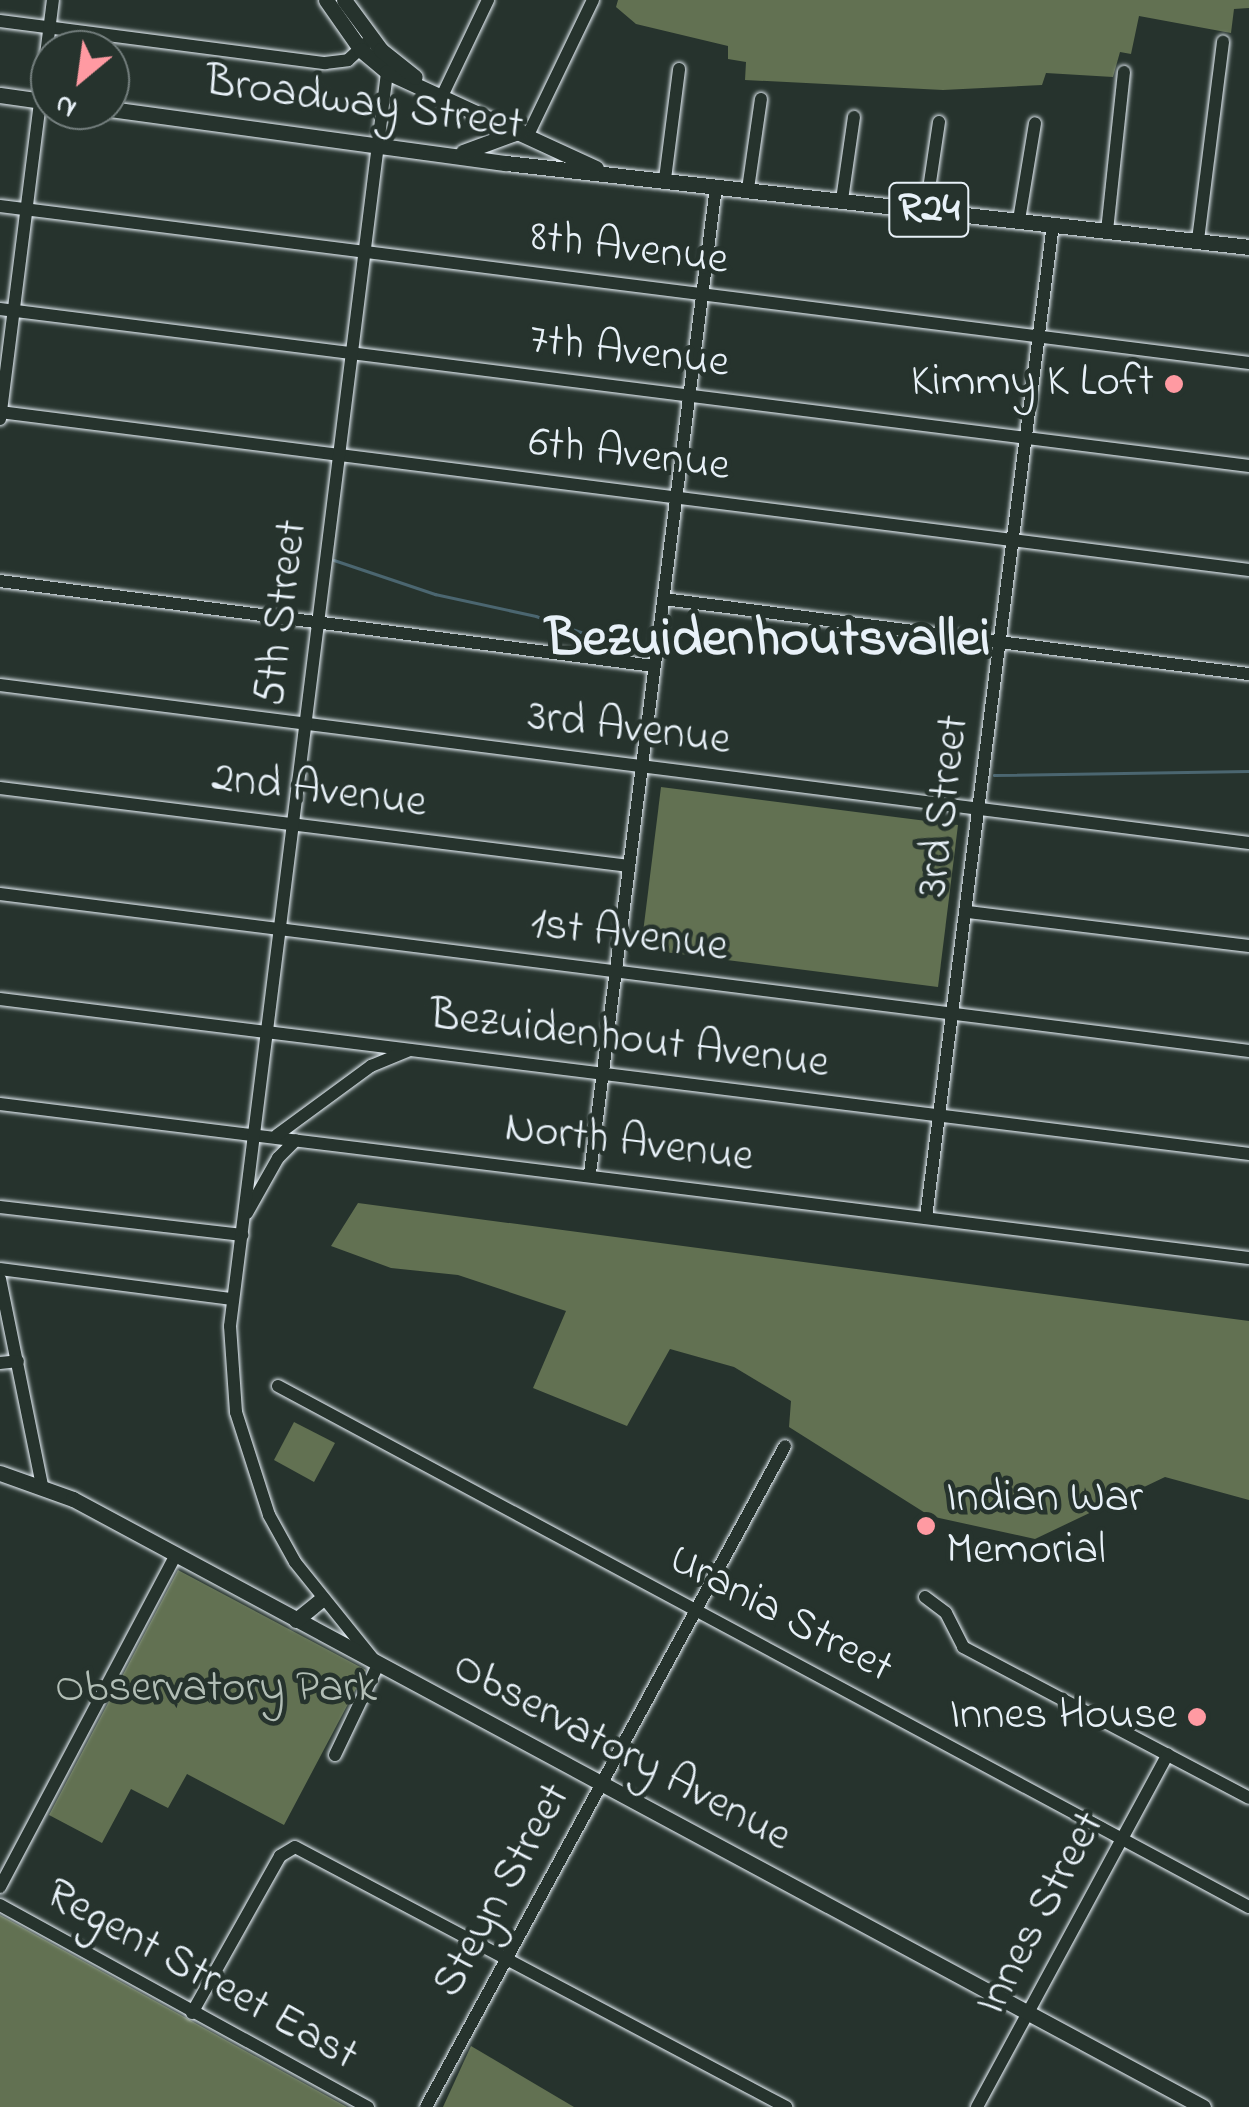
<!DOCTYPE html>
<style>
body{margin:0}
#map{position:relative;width:1249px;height:2107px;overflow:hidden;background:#26332d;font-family:"Indie Flower",sans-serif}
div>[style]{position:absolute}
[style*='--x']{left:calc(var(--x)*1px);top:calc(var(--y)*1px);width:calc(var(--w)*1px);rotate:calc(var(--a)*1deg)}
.green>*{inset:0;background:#627152}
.stream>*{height:2.5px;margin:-1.25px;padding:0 1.25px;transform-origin:1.25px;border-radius:1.25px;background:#4b6670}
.roads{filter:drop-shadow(0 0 2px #e8f1f8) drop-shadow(0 0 2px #e8f1f8)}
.minor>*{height:12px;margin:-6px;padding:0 6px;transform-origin:6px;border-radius:6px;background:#26332d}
.major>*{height:15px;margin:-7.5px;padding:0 7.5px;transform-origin:7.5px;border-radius:7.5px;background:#26332d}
.dots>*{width:28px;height:28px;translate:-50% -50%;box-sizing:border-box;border:5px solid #26332d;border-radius:50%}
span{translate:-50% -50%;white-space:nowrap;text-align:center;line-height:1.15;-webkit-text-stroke:9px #26332d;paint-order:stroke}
.shield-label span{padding:2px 8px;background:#26332d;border:2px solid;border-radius:8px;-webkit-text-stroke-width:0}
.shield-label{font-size:42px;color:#e8f1f8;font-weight:700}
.street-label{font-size:45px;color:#e8f1f8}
.poi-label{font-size:45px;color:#e8f1f8}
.right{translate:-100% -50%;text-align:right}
.left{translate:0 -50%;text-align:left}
.park-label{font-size:45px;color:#b2beb6}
.district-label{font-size:55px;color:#e8f1f8;font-weight:700}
.north{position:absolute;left:30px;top:30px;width:100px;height:100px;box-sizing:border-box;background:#26332d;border:2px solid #747f7e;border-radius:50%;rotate:209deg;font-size:28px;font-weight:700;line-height:40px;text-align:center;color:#e8f1f8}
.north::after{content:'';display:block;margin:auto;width:35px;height:45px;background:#ff9aa2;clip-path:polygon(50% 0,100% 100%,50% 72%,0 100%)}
</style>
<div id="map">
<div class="green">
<div style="clip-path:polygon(618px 0,1249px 0,1249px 8px,1234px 9px,1231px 33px,1139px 16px,1131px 54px,1120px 52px,1113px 77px,1046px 73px,1042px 85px,943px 90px,745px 80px,746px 62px,728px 59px,728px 46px,636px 24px,616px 7px)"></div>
<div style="clip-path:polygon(661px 787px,958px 825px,938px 987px,641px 949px)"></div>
<div style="clip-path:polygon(358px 1203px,1249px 1321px,1249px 1500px,1165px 1477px,1035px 1539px,930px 1516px,789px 1427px,791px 1401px,734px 1367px,670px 1349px,627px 1426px,533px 1388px,566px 1311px,458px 1275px,391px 1268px,331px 1246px)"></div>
<div style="clip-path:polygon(294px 1422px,335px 1443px,314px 1482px,274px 1460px)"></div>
<div style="clip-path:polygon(178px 1570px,366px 1670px,284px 1825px,187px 1774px,168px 1808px,131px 1789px,102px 1843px,49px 1815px)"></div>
<div style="clip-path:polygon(0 1915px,11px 1921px,347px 2107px,0 2107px)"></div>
<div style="clip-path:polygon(471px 2046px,574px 2107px,443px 2107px)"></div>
</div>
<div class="stream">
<div style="--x:334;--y:560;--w:107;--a:18.6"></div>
<div style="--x:435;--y:594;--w:103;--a:12.3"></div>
<div style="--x:536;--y:616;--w:116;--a:19.7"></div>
<div style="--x:994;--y:775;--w:255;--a:-0.9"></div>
</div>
<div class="roads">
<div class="minor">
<div style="--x:0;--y:21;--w:328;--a:7.4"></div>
<div style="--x:325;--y:63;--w:23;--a:-7"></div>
<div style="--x:348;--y:60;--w:26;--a:-43"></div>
<div style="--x:443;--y:94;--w:104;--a:-64.4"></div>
<div style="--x:528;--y:135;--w:150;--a:-64.3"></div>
<div style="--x:665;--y:179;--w:111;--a:-82.7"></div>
<div style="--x:748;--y:189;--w:91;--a:-81.8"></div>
<div style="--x:842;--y:200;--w:84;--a:-81.8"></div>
<div style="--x:0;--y:206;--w:1259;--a:7.16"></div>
<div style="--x:926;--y:209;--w:88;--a:-81.5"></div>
<div style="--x:1019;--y:220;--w:98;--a:-80.6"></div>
<div style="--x:1107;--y:231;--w:160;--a:-83.9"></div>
<div style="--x:1198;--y:240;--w:200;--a:-82.8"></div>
<div style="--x:0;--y:309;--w:1259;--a:7.16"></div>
<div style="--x:0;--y:412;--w:1259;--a:7.21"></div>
<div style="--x:0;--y:419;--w:422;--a:-82.8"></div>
<div style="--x:0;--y:581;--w:660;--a:7.41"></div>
<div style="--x:664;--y:599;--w:590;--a:7.31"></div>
<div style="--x:0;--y:685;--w:1259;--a:7.21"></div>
<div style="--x:0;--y:788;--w:634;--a:7.07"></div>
<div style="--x:0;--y:894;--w:1259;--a:7.16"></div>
<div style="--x:968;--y:912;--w:283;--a:6.9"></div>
<div style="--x:0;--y:999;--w:1259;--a:7.07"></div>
<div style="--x:0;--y:1104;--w:1258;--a:7.03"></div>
<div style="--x:277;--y:1135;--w:117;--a:-36.3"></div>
<div style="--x:371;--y:1066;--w:42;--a:-22.3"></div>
<div style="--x:590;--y:1173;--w:995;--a:-82.72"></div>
<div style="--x:0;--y:1207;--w:244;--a:6.6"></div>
<div style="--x:247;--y:1213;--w:63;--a:-60.6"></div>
<div style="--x:278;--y:1158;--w:25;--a:-45"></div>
<div style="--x:926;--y:1217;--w:1001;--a:-82.71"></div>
<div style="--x:0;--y:1269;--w:234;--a:7.4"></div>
<div style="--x:0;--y:1279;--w:210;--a:78.5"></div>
<div style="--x:0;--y:1363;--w:18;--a:-6"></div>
<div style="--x:278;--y:1386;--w:1102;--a:28.22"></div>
<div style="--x:925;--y:1597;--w:26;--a:37"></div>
<div style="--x:946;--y:1613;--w:38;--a:63"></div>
<div style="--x:963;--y:1647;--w:323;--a:27.8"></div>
<div style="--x:335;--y:1755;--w:100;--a:-64.5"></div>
<div style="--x:378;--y:1665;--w:132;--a:-128.9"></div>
<div style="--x:295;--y:1562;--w:54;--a:-119"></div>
<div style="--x:269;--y:1515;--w:108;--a:-107.8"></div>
<div style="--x:236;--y:1412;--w:86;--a:-94"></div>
<div style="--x:230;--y:1326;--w:1271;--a:-82.86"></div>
<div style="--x:0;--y:1887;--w:377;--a:-62.1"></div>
<div style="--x:0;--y:1905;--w:420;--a:28.8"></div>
<div style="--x:192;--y:2013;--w:180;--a:-60.7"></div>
<div style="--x:280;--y:1856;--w:17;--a:-31"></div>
<div style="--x:295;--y:1847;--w:556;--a:27.9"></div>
<div style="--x:426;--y:2107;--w:752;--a:-61.49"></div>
<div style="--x:977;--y:2107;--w:401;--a:-61.6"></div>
</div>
<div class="major">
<div style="--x:326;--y:0;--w:61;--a:55"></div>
<div style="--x:361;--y:50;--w:34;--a:40"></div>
<div style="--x:387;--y:72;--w:230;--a:24.7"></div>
<div style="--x:344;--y:0;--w:62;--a:53.5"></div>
<div style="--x:381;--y:50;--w:43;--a:38.5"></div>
<div style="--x:0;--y:95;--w:50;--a:8"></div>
<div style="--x:110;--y:109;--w:400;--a:7.8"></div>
<div style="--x:506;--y:163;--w:748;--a:6.45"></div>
<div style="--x:463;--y:152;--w:61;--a:-20.2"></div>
<div style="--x:0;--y:1473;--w:77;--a:19.6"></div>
<div style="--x:73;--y:1499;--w:1283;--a:28.28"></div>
<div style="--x:296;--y:1620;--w:33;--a:-39"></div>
</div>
</div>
<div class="dots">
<div style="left:1174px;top:384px;background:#ff9aa2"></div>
<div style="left:926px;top:1526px;background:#ff9aa2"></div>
<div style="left:1197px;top:1717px;background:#ff9aa2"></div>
</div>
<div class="shield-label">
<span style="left:929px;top:210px">R24</span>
</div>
<div class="street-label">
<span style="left:364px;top:105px;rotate:8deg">Broadway Street</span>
<span style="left:629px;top:250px;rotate:7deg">8th Avenue</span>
<span style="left:629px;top:353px;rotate:7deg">7th Avenue</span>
<span style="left:629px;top:456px;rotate:7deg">6th Avenue</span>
<span style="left:283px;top:613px;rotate:-83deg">5th Street</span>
<span style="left:629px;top:730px;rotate:7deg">3rd Avenue</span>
<span style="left:319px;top:792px;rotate:7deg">2nd Avenue</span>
<span style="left:945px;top:806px;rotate:-83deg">3rd Street</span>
<span style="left:629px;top:937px;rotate:7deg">1st Avenue</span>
<span style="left:629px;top:1041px;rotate:7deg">Bezuidenhout Avenue</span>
<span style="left:629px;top:1144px;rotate:7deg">North Avenue</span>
<span style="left:780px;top:1615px;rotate:28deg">Urania Street</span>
<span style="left:621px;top:1753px;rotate:28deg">Observatory Avenue</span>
<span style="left:503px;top:1891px;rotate:-61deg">Steyn Street</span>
<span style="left:1042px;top:1914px;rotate:-62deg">Innes Street</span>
<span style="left:201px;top:1976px;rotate:29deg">Regent Street East</span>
</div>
<div class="poi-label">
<span class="right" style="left:1154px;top:384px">Kimmy K Loft</span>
<span class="left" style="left:946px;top:1526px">Indian War<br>Memorial</span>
<span class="right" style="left:1177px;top:1717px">Innes House</span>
</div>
<div class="park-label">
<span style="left:216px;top:1690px">Observatory Park</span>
</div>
<div class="district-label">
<span style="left:768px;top:642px">Bezuidenhoutsvallei</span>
</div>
<div class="north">N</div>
</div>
